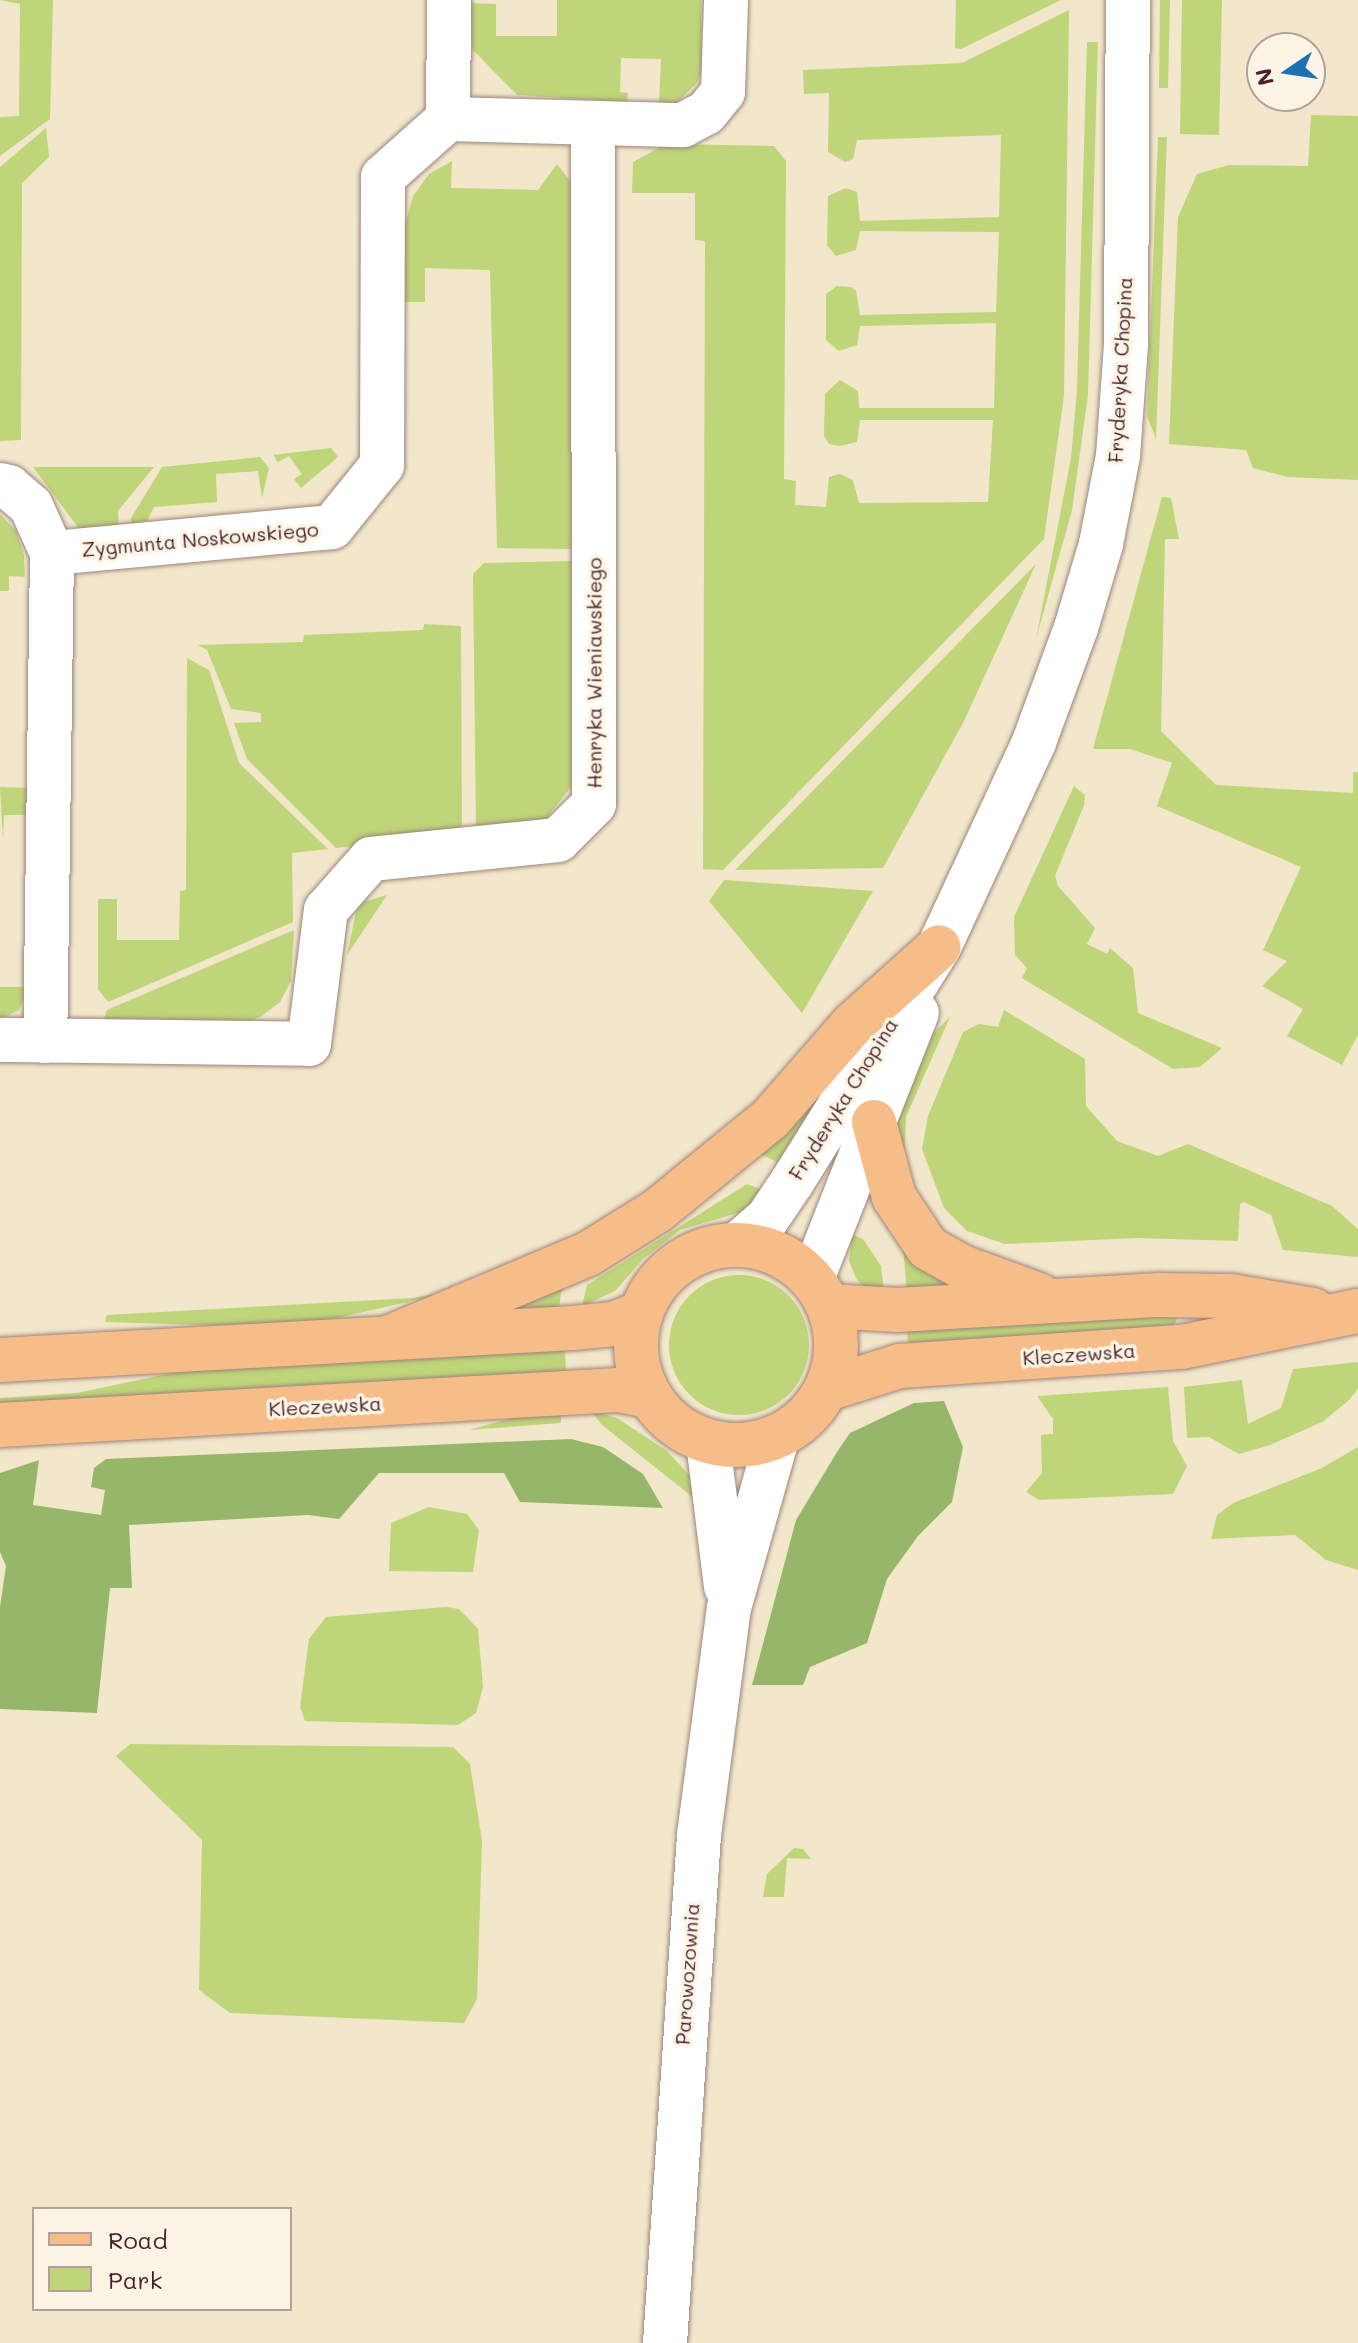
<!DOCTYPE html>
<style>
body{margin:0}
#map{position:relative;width:1358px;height:2343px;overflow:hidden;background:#f2e7cb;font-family:Mali,sans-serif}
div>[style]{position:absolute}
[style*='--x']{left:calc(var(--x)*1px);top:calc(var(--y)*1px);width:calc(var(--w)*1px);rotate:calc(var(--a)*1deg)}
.green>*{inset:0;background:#bed579}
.round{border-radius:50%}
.forest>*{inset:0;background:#96b669}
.roads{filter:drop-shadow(0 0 2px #9e837b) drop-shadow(0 0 2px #9e837b)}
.minor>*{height:44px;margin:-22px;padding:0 22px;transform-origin:22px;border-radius:22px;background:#fff}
.major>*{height:44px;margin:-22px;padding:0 22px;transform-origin:22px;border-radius:22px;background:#f7bd88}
.major>.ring{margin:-22px;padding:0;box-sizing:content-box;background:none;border:44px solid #f7bd88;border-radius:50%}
span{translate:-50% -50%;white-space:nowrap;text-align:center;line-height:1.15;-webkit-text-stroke:7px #fcf5e5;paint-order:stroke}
.street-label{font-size:20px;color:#4a1f2b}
.legend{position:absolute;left:32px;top:2207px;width:260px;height:104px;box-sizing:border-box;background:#fcf5e5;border:2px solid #b59f9b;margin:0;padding:10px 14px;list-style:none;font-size:24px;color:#4a1f2b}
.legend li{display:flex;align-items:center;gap:16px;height:40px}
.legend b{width:40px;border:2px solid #b59f9b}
.north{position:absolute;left:1246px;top:32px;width:80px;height:80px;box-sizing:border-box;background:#fcf5e5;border:2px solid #b59f9b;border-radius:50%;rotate:257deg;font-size:22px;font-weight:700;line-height:32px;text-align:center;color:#4a1f2b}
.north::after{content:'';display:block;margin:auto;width:28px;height:36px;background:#1f6fb2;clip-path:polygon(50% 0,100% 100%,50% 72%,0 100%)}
</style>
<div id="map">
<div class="green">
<div style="clip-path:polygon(0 0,53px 0,50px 119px,0 156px,0 117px,19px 116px,20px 4px)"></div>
<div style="clip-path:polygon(557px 0,701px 0,702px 71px,697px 83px,675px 104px,659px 104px,661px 59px,621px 58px,620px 92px,628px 93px,627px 102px,517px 95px,472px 49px,471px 3px,496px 4px,496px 36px,557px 36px)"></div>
<div style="clip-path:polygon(956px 0,1061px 0,961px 49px,955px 48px)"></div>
<div style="clip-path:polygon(1160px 0,1170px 0,1168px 88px,1159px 88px)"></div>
<div style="clip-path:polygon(1182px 0,1222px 0,1219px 135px,1180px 134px)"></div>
<div style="clip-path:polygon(1069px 10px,1064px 396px,1044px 539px,723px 870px,703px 869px,705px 241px,695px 240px,695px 193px,632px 193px,633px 162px,666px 144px,774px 146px,786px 161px,784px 479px,796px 481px,795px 505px,826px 507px,829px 477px,840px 474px,853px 480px,859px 503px,988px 502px,993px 420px,860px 420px,857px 442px,840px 446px,829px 444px,824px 436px,825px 394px,840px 380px,858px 391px,859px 408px,994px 408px,996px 323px,860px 326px,857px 345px,839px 351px,826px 340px,826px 294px,837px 286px,851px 287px,856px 291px,860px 315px,996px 312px,999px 232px,860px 231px,856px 250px,836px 256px,827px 245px,828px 196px,846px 188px,857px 192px,860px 221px,999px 217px,1001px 135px,857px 140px,853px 159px,845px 162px,828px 152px,829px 93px,804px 94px,803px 70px,962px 63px)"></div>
<div style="clip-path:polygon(1087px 42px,1098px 42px,1088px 395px,1072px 510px,1036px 639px,1071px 458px,1077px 389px)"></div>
<div style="clip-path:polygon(1311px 115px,1358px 116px,1358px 480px,1288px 477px,1253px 468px,1246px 450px,1169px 444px,1178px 217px,1197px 174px,1229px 165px,1308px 166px)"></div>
<div style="clip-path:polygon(46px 128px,49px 157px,22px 183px,21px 440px,0 441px,0 167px)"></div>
<div style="clip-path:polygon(1158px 137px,1167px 137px,1156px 439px,1147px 416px)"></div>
<div style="clip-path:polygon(452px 161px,451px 188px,538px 190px,557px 164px,573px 185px,571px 549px,497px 548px,490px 270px,425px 268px,425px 302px,402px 302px,403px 232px,413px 196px,429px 174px)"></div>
<div style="clip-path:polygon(331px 448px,338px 457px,301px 488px,294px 479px,302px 474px,289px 456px,278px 462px,273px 455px)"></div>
<div style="clip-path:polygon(260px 457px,269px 468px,262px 498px,258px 471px,216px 474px,217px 502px,154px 507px,144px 527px,133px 532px,131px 518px,162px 467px)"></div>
<div style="clip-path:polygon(33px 467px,154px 467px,118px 511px,119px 532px,83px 534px)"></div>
<div style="clip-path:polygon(1162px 497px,1171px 498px,1179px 539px,1165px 539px,1161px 731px,1216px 785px,1353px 793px,1353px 772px,1358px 772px,1358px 1035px,1342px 1065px,1287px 1036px,1303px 1009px,1262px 986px,1287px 961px,1263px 950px,1301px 867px,1157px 806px,1172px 763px,1130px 749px,1093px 749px)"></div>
<div style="clip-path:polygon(0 514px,16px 531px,24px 555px,25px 577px,9px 576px,9px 591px,0 591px)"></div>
<div style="clip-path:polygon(572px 561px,572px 786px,543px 822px,476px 828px,473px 574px,484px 563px)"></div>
<div style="clip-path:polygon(1036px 564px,964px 721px,883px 868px,735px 870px)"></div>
<div style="clip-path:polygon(424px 624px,461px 626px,462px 834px,336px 848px,247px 759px,234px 723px,261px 722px,261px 713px,231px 709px,207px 650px,198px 645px,303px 642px,304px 635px,423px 630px)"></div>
<div style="clip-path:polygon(187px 658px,209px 670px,239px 763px,328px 849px,292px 853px,293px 922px,108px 1002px,98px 989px,98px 899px,117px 899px,117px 940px,179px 940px,180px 891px,186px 890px)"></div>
<div style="clip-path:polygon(1074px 786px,1085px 795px,1084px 805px,1055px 876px,1058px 886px,1095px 928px,1087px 944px,1107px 954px,1110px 948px,1133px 968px,1138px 1013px,1222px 1048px,1200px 1067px,1173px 1069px,1022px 978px,1027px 968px,1015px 955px,1014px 917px)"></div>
<div style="clip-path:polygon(0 787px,34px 788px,33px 815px,4px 815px,3px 840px)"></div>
<div style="clip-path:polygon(724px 880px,873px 891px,802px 1013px,709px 901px)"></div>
<div style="clip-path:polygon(387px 895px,347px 955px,356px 912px,364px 902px)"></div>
<div style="clip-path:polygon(294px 930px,291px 981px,280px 1002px,262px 1016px,247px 1022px,103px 1022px,107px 1010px)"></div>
<div style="clip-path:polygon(0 987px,28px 987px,19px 1010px,0 1019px)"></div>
<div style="clip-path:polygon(1004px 1010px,1085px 1059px,1086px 1106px,1117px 1141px,1158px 1156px,1188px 1144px,1332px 1206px,1358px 1229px,1358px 1257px,1283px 1250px,1271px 1215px,1244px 1202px,1240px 1204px,1238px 1241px,1137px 1238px,1005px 1244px,967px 1231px,944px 1208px,922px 1149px,928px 1116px,963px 1032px,979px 1024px,998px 1027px)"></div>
<div style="clip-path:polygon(950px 1017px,906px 1117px,904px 1163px,894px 1140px,898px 1116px,931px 1035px)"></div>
<div style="clip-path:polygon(835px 1077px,783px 1165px,754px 1151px)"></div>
<div style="clip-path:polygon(747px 1184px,765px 1191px,741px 1212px,680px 1230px,643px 1259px,615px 1291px,582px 1306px,587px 1285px)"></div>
<div style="clip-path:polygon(852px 1234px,863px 1239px,881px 1266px,884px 1292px,865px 1289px,856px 1278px,849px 1261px)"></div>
<div style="clip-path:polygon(903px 1248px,959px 1287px,907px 1291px)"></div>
<div class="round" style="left:669px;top:1275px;width:140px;height:140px"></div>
<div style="clip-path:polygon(569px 1283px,561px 1292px,559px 1309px,508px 1311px)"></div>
<div style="clip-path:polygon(474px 1287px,328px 1320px,234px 1326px,105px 1322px,107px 1315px,412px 1298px)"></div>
<div style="clip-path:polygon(1172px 1316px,1177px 1318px,1174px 1327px,908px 1343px,907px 1330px)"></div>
<div style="clip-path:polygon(565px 1349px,566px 1371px,0 1406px,0 1398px,77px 1393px,176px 1372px)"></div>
<div style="clip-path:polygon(1358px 1362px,1358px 1389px,1348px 1401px,1322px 1422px,1270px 1445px,1239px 1454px,1209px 1437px,1187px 1438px,1184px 1387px,1242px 1380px,1248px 1424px,1281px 1408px,1293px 1369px)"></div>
<div style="clip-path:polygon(1168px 1387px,1173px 1441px,1187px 1466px,1173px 1494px,1039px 1500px,1026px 1492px,1042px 1473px,1041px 1435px,1053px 1434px,1053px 1419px,1037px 1396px)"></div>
<div style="clip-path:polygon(590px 1410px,617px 1418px,667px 1451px,690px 1476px,699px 1502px,602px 1425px)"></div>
<div style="clip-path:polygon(561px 1412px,561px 1423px,469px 1430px,519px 1416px)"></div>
<div style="clip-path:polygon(1358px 1447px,1358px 1570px,1326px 1560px,1295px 1535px,1211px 1539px,1217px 1515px,1233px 1503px,1322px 1468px)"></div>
<div style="clip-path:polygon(429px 1507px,467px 1514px,479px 1530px,473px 1572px,389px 1571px,391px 1523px)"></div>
<div style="clip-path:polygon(446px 1607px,459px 1609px,478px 1629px,483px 1687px,476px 1713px,458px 1725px,305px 1721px,300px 1707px,309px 1639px,326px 1617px)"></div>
<div style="clip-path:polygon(130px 1744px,453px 1747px,470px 1764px,482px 1841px,477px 1999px,464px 2023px,230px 2013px,199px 1990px,202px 1840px,116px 1756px)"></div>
<div style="clip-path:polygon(794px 1848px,803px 1849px,811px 1859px,787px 1858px,784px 1897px,763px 1897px,767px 1874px)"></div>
</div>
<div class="forest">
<div style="clip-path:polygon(944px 1401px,963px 1447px,952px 1502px,918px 1536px,887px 1579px,867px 1643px,810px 1667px,803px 1685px,752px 1685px,796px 1520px,837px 1452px,850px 1433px,914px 1403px)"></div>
<div style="clip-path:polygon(571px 1439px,603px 1447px,643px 1474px,663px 1508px,520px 1502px,504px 1473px,379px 1473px,339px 1519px,308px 1515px,129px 1525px,132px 1588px,110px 1588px,97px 1713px,0 1709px,0 1607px,6px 1566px,0 1552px,0 1473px,39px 1460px,33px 1505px,101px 1515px,105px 1490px,91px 1487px,94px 1468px,106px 1459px)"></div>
</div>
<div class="roads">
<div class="minor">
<div style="--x:448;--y:119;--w:235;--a:1.5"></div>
<div style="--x:683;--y:125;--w:26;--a:-28"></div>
<div style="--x:706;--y:113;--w:27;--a:-51"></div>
<div style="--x:723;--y:92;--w:92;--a:-88.1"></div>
<div style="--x:448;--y:119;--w:119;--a:-89.5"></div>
<div style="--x:0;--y:485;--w:9;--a:13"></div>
<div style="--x:9;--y:487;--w:29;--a:41"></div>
<div style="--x:31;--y:506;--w:51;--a:65.9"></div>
<div style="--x:52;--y:553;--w:488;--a:90.8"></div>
<div style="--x:52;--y:553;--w:281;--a:-5.3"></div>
<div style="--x:332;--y:527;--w:80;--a:-51.1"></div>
<div style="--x:382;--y:465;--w:288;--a:-89.8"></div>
<div style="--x:383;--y:177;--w:87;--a:-41.7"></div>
<div style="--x:0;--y:1040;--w:309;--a:0.7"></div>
<div style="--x:309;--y:1044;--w:135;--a:-82.8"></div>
<div style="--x:326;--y:910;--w:68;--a:-48.6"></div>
<div style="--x:371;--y:859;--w:188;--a:-5.8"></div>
<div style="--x:558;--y:840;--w:51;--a:-45"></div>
<div style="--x:594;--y:804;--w:679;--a:-90.08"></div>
<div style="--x:738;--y:1244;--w:38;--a:-41"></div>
<div style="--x:767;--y:1219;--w:45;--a:-56"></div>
<div style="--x:792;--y:1182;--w:277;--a:-58"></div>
<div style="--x:939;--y:947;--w:226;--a:-65.1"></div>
<div style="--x:1034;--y:742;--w:121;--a:-69.8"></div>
<div style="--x:1076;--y:628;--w:88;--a:-73.4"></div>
<div style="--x:1101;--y:544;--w:90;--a:-79.1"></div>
<div style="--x:1118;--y:456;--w:111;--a:-85.9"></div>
<div style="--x:1126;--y:345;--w:345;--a:-89.7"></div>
<div style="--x:812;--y:1279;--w:286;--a:-68.5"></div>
<div style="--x:708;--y:1442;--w:146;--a:82.9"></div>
<div style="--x:665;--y:2343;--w:509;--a:-86.17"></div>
<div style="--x:699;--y:1835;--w:229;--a:-82.5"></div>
<div style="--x:729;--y:1608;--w:177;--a:-74.2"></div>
</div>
<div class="major">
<div style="--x:874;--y:1122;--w:78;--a:75.1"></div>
<div style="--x:894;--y:1197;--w:61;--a:56.3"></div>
<div style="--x:928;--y:1248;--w:39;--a:29"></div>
<div style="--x:962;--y:1267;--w:82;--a:20"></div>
<div class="ring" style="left:636px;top:1245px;width:156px;height:156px"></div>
<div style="--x:830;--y:1306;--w:67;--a:3.4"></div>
<div style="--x:897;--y:1310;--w:263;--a:-3.3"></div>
<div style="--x:1160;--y:1295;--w:71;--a:0.8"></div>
<div style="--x:1231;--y:1296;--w:83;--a:9.7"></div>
<div style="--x:388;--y:1338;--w:217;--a:-22.8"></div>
<div style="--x:588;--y:1254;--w:81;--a:-31.9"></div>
<div style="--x:657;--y:1211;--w:147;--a:-39.2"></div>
<div style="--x:771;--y:1118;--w:125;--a:-48.9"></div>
<div style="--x:853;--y:1024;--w:115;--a:-41.8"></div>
<div style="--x:0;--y:1360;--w:574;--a:-3.2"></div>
<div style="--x:573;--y:1328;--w:41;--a:-5.6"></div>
<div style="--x:614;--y:1324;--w:29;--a:-22"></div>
<div style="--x:827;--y:1389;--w:77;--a:-17.5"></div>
<div style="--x:900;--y:1366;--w:283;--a:-3.9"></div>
<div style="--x:1182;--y:1347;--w:180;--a:-11.6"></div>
<div style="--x:0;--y:1425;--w:619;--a:-3.24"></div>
<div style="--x:618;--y:1390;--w:32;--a:11"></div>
</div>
</div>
<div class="street-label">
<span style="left:1120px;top:370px;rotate:-87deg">Fryderyka Chopina</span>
<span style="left:200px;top:539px;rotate:-5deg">Zygmunta Noskowskiego</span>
<span style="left:594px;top:673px;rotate:-90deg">Henryka Wieniawskiego</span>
<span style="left:843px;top:1099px;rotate:-58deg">Fryderyka Chopina</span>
<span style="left:1079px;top:1354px;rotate:-4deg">Kleczewska</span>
<span style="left:325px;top:1406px;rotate:-3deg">Kleczewska</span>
<span style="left:687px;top:1974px;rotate:-86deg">Parowozownia</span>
</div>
<ul class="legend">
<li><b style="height:10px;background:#f7bd88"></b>Road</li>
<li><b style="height:22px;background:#bed579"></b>Park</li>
</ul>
<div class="north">N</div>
</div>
